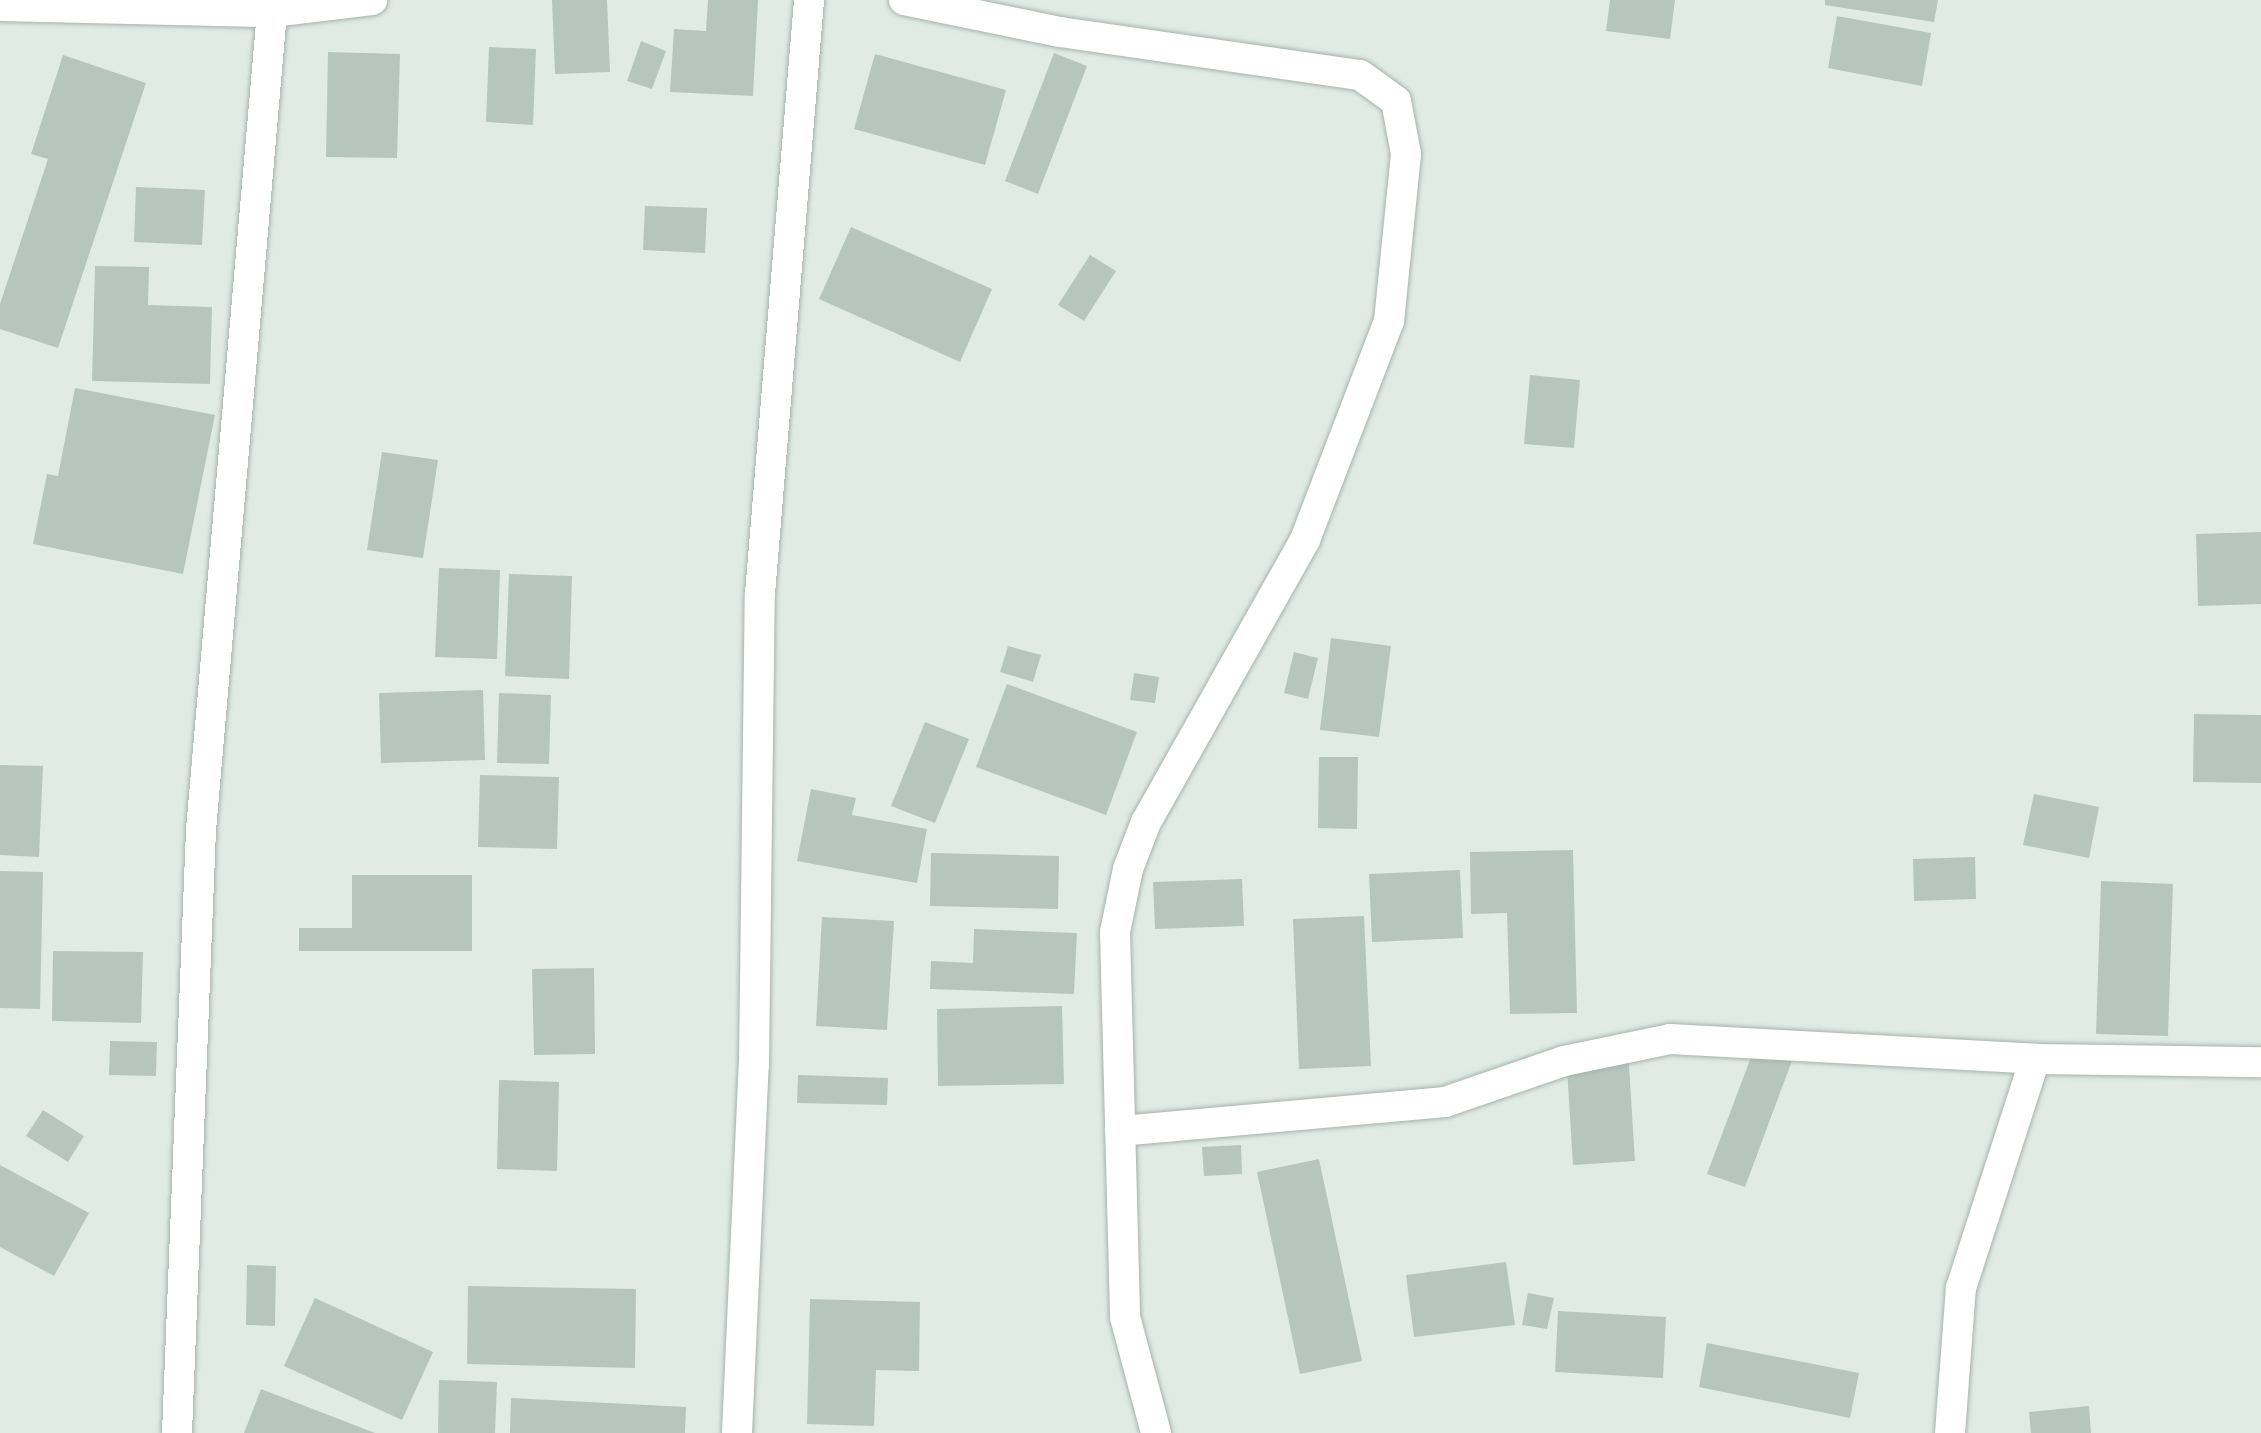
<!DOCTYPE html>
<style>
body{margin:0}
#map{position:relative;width:2261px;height:1433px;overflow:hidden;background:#e1ebe6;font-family:"PT Sans",sans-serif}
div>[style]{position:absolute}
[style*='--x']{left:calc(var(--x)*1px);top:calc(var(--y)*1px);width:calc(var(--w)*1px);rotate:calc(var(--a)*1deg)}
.building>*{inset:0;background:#b6c6bf}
.roads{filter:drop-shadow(0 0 2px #a4b3ad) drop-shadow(0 0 2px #a4b3ad)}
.street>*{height:30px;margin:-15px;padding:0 15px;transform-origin:15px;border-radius:15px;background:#fff}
span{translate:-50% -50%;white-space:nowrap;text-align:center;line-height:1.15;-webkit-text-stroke:10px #f1f8f4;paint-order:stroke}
</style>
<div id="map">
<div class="building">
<div style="clip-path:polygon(552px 0,607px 0,610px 72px,555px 74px)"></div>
<div style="clip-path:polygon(708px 0,758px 0,753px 96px,670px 92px,674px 29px,706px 31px)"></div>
<div style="clip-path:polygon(1610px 0,1675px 0,1670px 39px,1606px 31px)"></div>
<div style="clip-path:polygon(1825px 0,1938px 0,1934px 22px,1825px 5px)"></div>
<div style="clip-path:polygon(1837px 16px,1931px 33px,1922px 86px,1828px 68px)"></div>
<div style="clip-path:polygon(641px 41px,666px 51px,652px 89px,627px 81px)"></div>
<div style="clip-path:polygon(489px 47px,536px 49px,533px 125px,486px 122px)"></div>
<div style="clip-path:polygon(328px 52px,400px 54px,397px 158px,326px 157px)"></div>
<div style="clip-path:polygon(1054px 53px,1087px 66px,1038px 194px,1005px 181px)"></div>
<div style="clip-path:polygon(875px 54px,1006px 90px,985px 165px,854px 129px)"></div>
<div style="clip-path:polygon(63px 55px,146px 83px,58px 348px,0 329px,0 304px,48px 159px,31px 154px)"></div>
<div style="clip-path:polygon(136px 187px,205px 190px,202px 245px,134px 242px)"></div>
<div style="clip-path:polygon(645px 206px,707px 208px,705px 253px,643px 250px)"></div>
<div style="clip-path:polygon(851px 227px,992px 289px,960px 362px,819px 299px)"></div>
<div style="clip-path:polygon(1090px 255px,1116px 271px,1084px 321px,1058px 305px)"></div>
<div style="clip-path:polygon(95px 266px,149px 267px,148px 305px,212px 307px,210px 384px,92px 381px)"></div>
<div style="clip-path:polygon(1530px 375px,1580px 380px,1574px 448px,1524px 444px)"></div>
<div style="clip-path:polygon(75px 388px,215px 415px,183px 574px,33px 544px,47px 474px,58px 476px)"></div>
<div style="clip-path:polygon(382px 452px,438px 460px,423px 558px,367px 550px)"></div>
<div style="clip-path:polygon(2261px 532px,2261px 604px,2198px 606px,2196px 534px)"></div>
<div style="clip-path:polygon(439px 568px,500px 570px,497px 659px,435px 657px)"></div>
<div style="clip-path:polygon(509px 574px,572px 576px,569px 679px,505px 676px)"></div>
<div style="clip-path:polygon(1331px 638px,1391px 646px,1379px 737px,1320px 730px)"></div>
<div style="clip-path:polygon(1008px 646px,1041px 655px,1033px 682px,1000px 672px)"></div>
<div style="clip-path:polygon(1294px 652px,1318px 658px,1308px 699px,1284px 693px)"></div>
<div style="clip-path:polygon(1134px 673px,1159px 677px,1155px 703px,1130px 700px)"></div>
<div style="clip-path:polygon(1007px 684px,1137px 732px,1106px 815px,976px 767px)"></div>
<div style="clip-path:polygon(483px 690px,485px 760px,381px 763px,379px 693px)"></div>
<div style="clip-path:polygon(499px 693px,551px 695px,549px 764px,497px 763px)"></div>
<div style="clip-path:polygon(2194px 714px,2261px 715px,2261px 783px,2193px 782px)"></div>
<div style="clip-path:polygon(925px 722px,969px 739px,935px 823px,891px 806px)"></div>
<div style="clip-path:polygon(1319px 757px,1358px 757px,1357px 829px,1318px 828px)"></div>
<div style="clip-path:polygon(0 765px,43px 766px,39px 857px,0 855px)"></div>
<div style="clip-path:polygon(480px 775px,559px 777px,557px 849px,478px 847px)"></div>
<div style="clip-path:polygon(811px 789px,856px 798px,852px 815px,927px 829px,917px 883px,797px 861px)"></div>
<div style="clip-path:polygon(2034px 794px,2099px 807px,2089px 858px,2023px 845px)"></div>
<div style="clip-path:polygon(1573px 850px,1577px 1013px,1510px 1014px,1507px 913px,1471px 914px,1470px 852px)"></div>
<div style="clip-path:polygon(931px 853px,1059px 856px,1058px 909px,930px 906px)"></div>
<div style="clip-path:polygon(1975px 857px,1976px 899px,1914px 901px,1913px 859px)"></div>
<div style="clip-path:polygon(1460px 870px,1463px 938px,1372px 942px,1369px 874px)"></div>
<div style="clip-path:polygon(0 871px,43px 872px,40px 1009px,0 1008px)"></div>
<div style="clip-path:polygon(352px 875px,472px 875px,472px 951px,299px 951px,299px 928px,352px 928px)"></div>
<div style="clip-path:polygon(1242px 879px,1244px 926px,1155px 929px,1153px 882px)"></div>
<div style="clip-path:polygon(2101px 881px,2173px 884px,2168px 1036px,2096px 1034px)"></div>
<div style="clip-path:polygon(1364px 916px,1371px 1066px,1299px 1069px,1293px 919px)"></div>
<div style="clip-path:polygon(822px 917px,894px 921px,887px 1030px,816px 1026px)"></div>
<div style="clip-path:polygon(974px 929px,1077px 933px,1074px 994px,930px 989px,931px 961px,973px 963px)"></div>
<div style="clip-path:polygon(53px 951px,143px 952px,141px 1023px,52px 1021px)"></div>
<div style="clip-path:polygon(594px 968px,595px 1054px,534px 1055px,532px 969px)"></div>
<div style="clip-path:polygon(1062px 1006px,1064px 1084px,938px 1086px,937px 1009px)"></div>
<div style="clip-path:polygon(1759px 1036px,1796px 1050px,1745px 1187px,1707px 1174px)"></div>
<div style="clip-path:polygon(110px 1041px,157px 1042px,156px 1076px,109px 1075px)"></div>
<div style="clip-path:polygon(1628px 1049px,1635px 1161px,1573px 1165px,1566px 1053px)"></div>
<div style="clip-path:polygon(798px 1075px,888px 1078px,887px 1105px,797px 1103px)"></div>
<div style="clip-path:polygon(499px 1080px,559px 1082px,557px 1171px,497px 1169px)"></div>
<div style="clip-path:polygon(43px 1110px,84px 1136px,68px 1162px,26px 1136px)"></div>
<div style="clip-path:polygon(1241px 1145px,1242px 1174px,1204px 1176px,1202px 1147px)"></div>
<div style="clip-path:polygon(1319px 1159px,1362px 1361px,1300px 1374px,1257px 1172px)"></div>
<div style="clip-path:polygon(0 1165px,89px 1213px,54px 1276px,0 1247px)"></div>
<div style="clip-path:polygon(1506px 1262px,1515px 1325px,1414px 1337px,1406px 1275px)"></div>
<div style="clip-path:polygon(247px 1265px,276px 1266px,275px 1326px,246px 1325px)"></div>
<div style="clip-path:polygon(468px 1286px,636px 1289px,635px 1368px,467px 1364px)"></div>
<div style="clip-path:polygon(1528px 1293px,1554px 1298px,1547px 1329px,1522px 1325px)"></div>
<div style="clip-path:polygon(315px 1298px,433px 1352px,402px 1420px,284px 1366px)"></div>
<div style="clip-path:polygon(810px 1299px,920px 1302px,919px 1371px,876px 1370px,874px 1426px,807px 1424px)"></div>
<div style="clip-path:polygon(1558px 1311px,1666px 1317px,1663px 1378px,1555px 1372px)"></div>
<div style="clip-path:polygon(1707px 1343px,1859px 1373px,1850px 1418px,1699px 1387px)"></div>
<div style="clip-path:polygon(439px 1380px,497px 1382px,495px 1433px,438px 1433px)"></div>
<div style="clip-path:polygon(261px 1389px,375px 1433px,244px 1433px)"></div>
<div style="clip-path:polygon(511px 1398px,686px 1407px,685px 1433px,510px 1433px)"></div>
<div style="clip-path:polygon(2089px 1406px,2091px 1433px,2031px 1433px,2029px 1412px)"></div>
</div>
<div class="roads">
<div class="street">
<div style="--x:904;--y:0;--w:159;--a:11.6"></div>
<div style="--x:1060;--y:32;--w:303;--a:8.2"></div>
<div style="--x:1360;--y:75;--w:44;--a:35.8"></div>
<div style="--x:1396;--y:101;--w:54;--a:79.3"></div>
<div style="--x:1406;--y:154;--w:168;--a:95.8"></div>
<div style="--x:1389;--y:321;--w:235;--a:111"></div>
<div style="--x:1305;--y:540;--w:324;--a:119.4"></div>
<div style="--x:1146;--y:822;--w:50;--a:111"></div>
<div style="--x:1128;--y:869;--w:64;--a:101.7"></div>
<div style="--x:1115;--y:932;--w:385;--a:88.5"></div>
<div style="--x:1125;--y:1317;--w:120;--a:75"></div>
<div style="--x:0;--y:6;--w:272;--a:1.3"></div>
<div style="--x:272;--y:12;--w:101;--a:-6.8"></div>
<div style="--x:1120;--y:1131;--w:326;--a:-5.1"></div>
<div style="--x:1445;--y:1102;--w:126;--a:-19"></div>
<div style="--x:1564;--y:1061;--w:108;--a:-11.7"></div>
<div style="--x:1670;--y:1039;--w:366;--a:3.1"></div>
<div style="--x:2035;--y:1059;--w:226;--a:0.8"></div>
<div style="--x:177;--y:1433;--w:603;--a:-87.72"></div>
<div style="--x:201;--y:830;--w:821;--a:-85.04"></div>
<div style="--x:737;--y:1433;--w:368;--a:-87.4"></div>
<div style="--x:754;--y:1065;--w:471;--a:-89.3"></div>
<div style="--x:760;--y:594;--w:596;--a:-85.28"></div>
<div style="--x:1950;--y:1433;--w:145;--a:-85.7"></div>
<div style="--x:1961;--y:1288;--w:241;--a:-72.1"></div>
</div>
</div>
</div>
